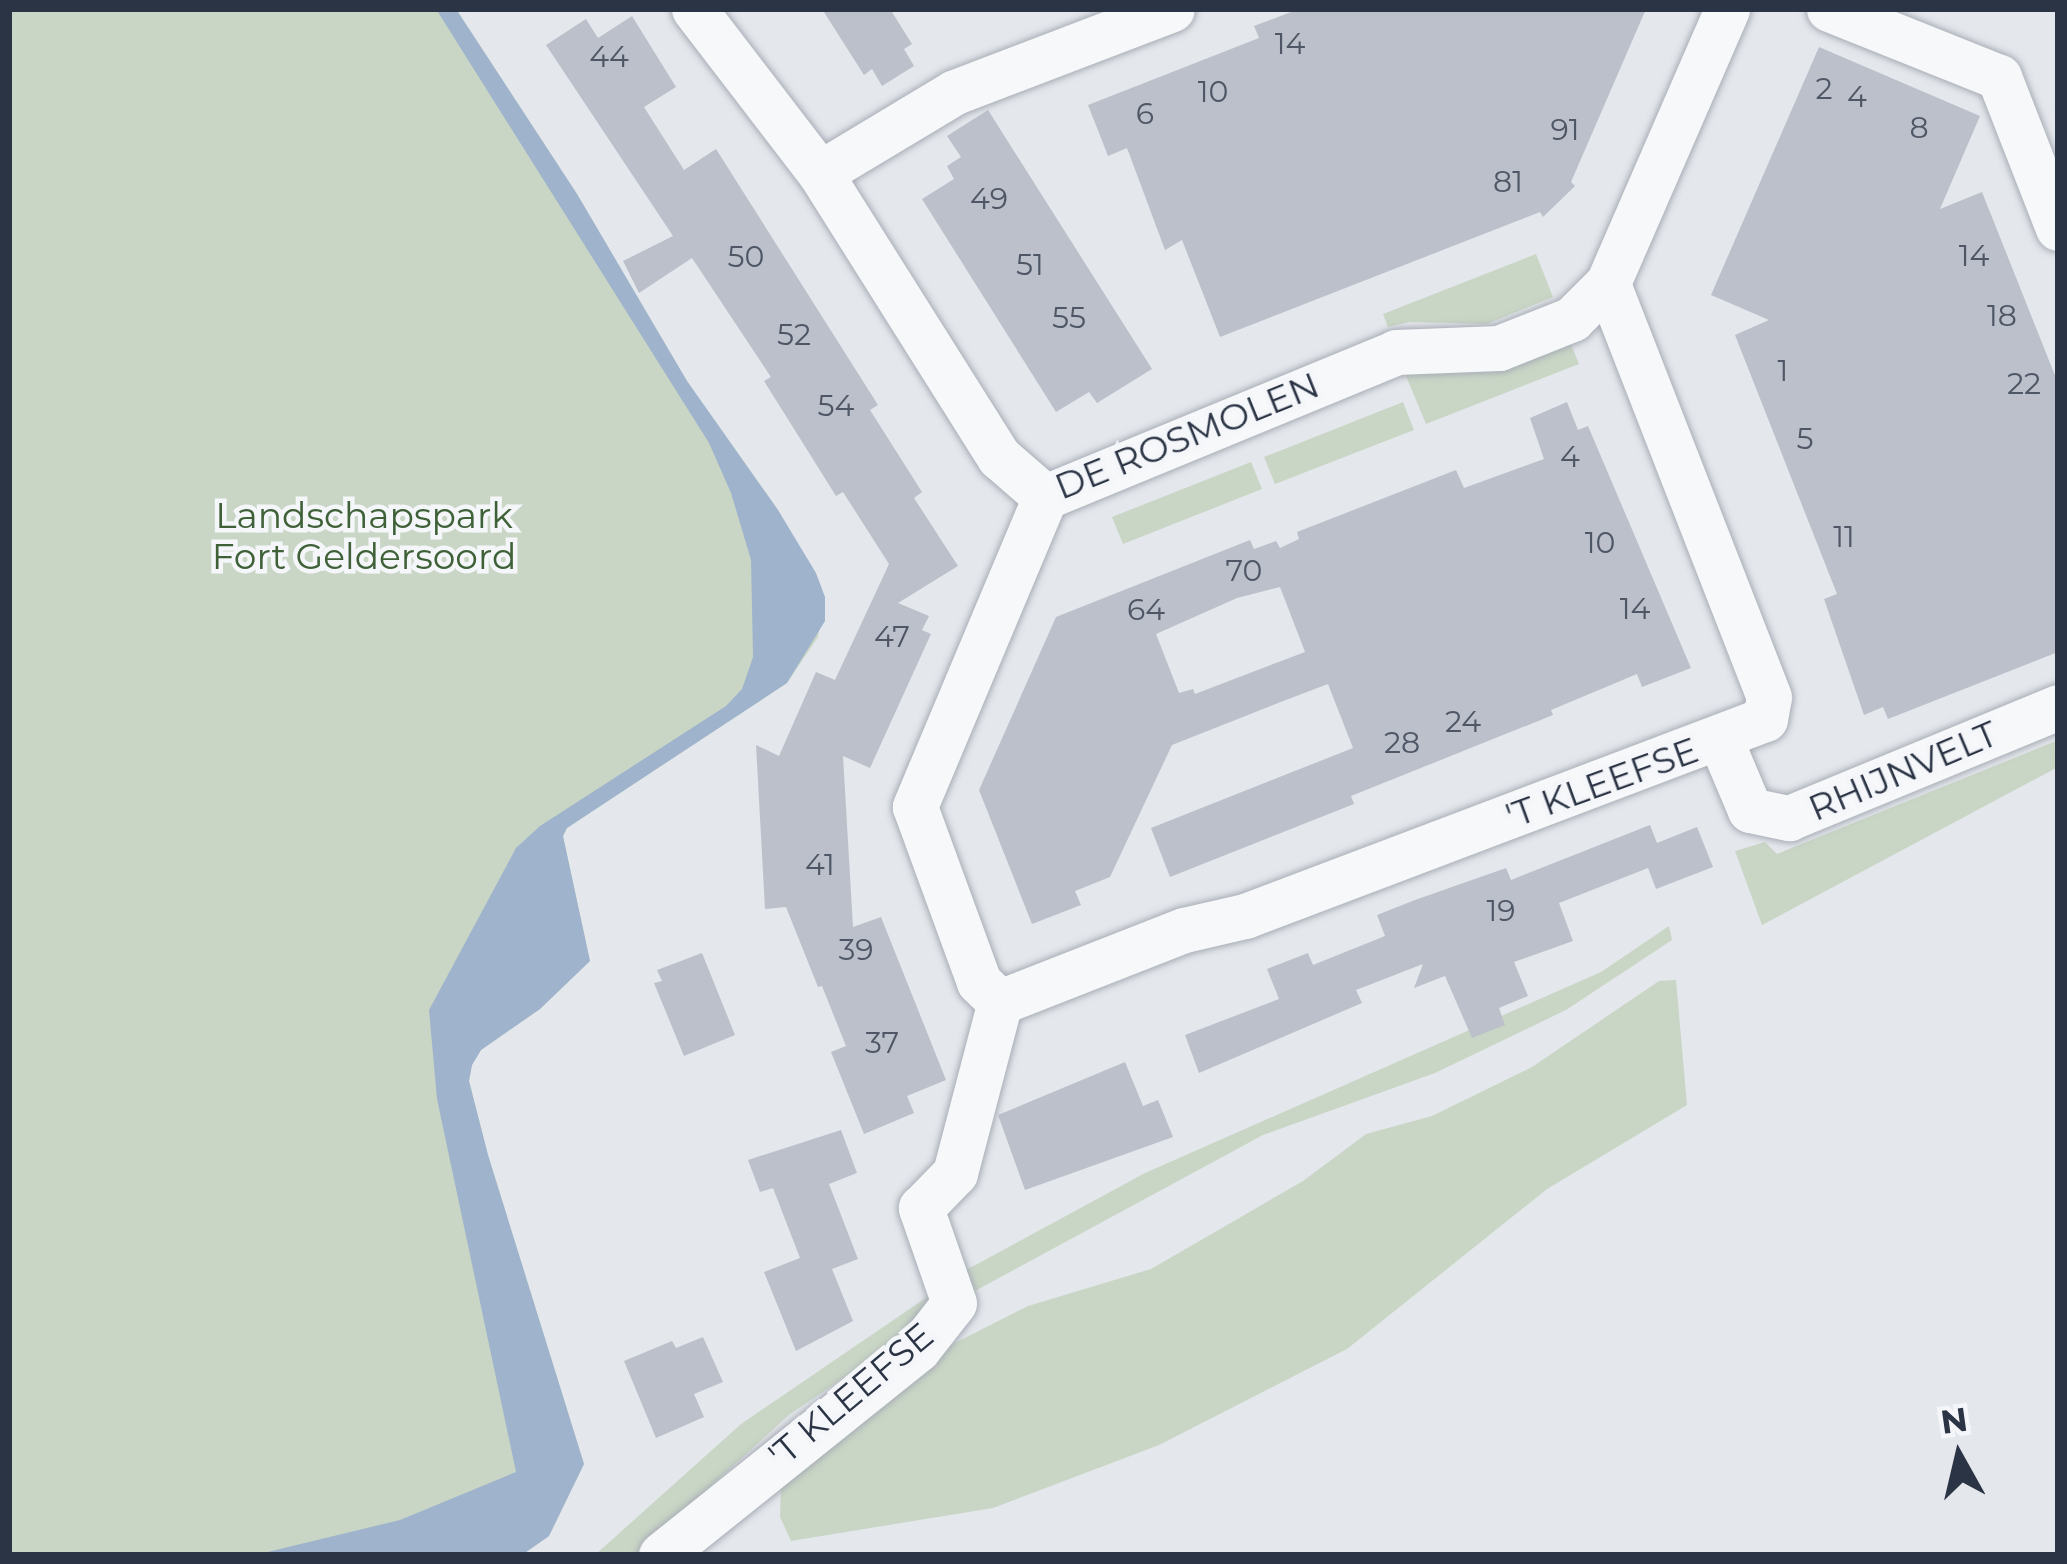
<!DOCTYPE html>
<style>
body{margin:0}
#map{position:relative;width:2067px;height:1564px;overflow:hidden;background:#e4e7ec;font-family:Montserrat,sans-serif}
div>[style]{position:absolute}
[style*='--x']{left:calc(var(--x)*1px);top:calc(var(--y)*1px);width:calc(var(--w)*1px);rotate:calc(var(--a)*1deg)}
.green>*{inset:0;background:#c9d6c5}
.water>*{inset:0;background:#9fb4cc}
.building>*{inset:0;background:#bbc0ca}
.roads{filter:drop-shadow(0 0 3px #a9aeb7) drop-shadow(0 0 3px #a9aeb7)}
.minor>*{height:45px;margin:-22.5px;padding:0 22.5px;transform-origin:22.5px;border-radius:22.5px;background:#f7f8fa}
span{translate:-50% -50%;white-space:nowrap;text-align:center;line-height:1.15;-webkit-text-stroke:9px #f4f6f9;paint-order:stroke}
.number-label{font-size:30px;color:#4f5766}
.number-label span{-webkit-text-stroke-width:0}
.street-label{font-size:36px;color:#2b3445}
.park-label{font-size:36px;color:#3f6138}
.frame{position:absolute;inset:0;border:12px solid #2b3445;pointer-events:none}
.north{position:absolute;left:1899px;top:1396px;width:120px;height:120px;-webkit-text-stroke:9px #f4f6f9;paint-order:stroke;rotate:352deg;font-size:33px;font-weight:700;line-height:48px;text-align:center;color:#2b3445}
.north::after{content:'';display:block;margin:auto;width:42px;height:54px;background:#2b3445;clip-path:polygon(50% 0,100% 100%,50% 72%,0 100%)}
</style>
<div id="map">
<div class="green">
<div style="clip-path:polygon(9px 9px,456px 9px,577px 194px,687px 381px,778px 510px,825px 597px,818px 637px,787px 683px,567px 828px,563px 836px,590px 961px,540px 1009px,481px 1050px,472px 1065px,469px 1081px,488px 1155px,584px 1464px,549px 1536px,522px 1555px,9px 1555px)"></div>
<div style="clip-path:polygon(1536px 254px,1553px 297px,1487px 324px,1409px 322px,1388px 327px,1383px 314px)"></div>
<div style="clip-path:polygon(1566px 332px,1579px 364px,1426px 424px,1401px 364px)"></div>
<div style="clip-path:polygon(1403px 402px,1414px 430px,1275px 484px,1264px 457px)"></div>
<div style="clip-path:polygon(1251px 462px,1262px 489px,1123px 544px,1112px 517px)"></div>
<div style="clip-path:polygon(2058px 721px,2058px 767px,1762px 925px,1735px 851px,1765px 842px,1777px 854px,2056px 741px,2052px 723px)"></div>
<div style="clip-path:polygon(1669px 926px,1672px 940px,1566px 1010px,1435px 1073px,1263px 1135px,973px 1292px,790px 1414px,635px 1555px,595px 1555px,741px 1424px,968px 1269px,1145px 1173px,1601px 972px)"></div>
<div style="clip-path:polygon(1676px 980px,1687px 1105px,1547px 1189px,1347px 1349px,1159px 1445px,993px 1508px,791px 1541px,780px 1517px,781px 1482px,947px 1347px,1028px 1306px,1151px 1269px,1303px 1181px,1366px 1134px,1432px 1116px,1532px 1067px,1659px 981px)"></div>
</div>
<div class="water">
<div style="clip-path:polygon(436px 9px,456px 9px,577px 194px,687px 381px,778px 510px,816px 573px,825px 597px,825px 621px,787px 683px,567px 828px,563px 836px,590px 961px,540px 1009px,481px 1050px,472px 1065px,469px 1081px,488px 1155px,584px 1464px,549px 1536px,522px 1555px,255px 1555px,400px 1520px,516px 1472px,437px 1099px,429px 1010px,516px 848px,540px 826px,726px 706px,742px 689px,753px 657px,751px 560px,731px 493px,709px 443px)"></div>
</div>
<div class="building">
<div style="clip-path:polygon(822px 9px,890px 9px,912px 44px,904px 49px,914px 66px,882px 86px,872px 69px,864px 75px)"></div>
<div style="clip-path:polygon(1299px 9px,1646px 9px,1571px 182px,1575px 186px,1543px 217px,1540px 212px,1220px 337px,1182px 240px,1165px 250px,1127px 148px,1108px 156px,1088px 105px,1259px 38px,1254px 26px)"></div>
<div style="clip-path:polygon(632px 16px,676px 87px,644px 107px,684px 170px,716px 149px,878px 405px,870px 410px,922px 492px,914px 498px,958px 566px,898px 603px,929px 616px,922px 630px,931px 634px,870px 768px,843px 756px,853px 927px,881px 917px,946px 1080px,907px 1096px,914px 1113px,864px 1134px,831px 1052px,846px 1046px,822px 986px,818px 987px,786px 907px,765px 909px,756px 745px,779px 756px,816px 672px,835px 680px,889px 564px,843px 492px,836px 496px,764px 381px,771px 377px,692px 258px,639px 293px,623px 261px,673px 236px,546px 45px,586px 19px,598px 38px)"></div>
<div style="clip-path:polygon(1819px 47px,1980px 116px,1940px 209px,1982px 192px,2058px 383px,2058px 652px,1888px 719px,1883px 707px,1864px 715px,1824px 599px,1837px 594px,1735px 335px,1769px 320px,1711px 295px)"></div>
<div style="clip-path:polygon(988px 110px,1152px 369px,1097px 403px,1089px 392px,1056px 412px,922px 199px,954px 179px,947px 166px,961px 157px,947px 136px)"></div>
<div style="clip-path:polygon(evenodd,1567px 402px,1578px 430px,1588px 426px,1691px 668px,1642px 687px,1637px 674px,1551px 710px,1553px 715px,1351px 796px,1354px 804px,1170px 877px,1151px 828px,1353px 748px,1328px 684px,1278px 703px,1172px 745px,1110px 877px,1075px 891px,1081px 905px,1032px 924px,979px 790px,1056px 617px,1250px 540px,1254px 549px,1276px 541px,1280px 548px,1299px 539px,1297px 532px,1456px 470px,1464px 488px,1544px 459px,1530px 418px,1567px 402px,1280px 587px,1305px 652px,1195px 694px,1193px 689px,1179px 693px,1156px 634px,1237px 598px,1280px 587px)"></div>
<div style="clip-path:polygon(1650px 825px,1657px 843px,1697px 827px,1713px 867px,1656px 889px,1648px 868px,1559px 903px,1573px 941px,1514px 962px,1528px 996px,1499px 1008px,1505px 1025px,1472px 1038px,1445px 976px,1414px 988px,1423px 964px,1356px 990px,1362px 1003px,1199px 1073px,1185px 1035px,1279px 999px,1267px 969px,1308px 953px,1313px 965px,1385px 936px,1377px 915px,1415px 900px,1506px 868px,1511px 880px)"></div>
<div style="clip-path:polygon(702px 953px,735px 1035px,684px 1056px,654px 983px,662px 981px,657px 970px)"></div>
<div style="clip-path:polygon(1125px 1062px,1143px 1106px,1158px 1100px,1173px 1137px,1025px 1190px,998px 1115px)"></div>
<div style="clip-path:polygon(841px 1130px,857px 1173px,829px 1184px,858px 1259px,832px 1269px,853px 1321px,796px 1351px,764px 1272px,800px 1258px,773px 1188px,760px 1192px,748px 1160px)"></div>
<div style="clip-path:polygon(703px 1337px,723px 1382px,694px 1394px,704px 1417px,656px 1438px,624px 1361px,672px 1341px,676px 1348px)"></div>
</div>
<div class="roads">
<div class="minor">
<div style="--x:694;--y:9;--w:207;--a:52.5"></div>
<div style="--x:820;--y:173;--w:336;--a:57.8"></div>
<div style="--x:999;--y:457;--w:61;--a:41"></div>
<div style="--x:1045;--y:497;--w:380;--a:-22.4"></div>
<div style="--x:1396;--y:352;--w:103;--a:-2.2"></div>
<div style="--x:1499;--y:348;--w:79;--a:-21.7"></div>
<div style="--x:1572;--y:319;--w:51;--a:-45"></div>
<div style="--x:1608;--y:283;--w:299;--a:-66.5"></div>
<div style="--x:1829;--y:9;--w:183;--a:21.8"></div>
<div style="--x:1999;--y:77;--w:162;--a:68.7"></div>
<div style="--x:820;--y:173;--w:157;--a:-31"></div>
<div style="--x:955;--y:92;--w:232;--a:-20.9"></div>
<div style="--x:1045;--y:497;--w:336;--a:112.8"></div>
<div style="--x:915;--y:807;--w:186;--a:69.9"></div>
<div style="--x:979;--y:982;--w:29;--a:44"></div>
<div style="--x:1000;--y:1002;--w:198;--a:-21.4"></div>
<div style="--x:1184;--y:930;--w:63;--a:-12.9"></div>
<div style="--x:1245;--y:916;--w:556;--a:-20.75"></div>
<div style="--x:1765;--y:719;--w:22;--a:-80"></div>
<div style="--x:1769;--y:697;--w:444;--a:-111.3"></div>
<div style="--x:1720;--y:739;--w:77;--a:67.1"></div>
<div style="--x:1750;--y:810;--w:40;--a:12"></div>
<div style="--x:1789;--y:818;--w:291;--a:-22.4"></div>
<div style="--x:661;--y:1555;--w:329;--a:-38.7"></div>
<div style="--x:918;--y:1349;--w:58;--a:-52"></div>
<div style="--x:954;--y:1303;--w:101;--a:-109.2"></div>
<div style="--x:921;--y:1208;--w:49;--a:-45.8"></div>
<div style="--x:955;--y:1173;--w:177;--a:-75.3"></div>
</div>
</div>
<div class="number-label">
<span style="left:1290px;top:44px">14</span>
<span style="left:609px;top:57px">44</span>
<span style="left:1824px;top:89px">2</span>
<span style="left:1213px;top:92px">10</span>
<span style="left:1857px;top:97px">4</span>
<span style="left:1145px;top:114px">6</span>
<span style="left:1919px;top:128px">8</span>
<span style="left:1565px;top:130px">91</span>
<span style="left:1508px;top:182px">81</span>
<span style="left:989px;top:199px">49</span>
<span style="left:1974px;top:256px">14</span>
<span style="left:746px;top:257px">50</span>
<span style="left:1030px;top:265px">51</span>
<span style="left:2002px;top:316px">18</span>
<span style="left:1069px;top:318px">55</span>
<span style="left:794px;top:335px">52</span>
<span style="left:1783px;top:371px">1</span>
<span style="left:2024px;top:384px">22</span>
<span style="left:836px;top:406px">54</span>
<span style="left:1805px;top:439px">5</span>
<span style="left:1570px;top:457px">4</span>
<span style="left:1844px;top:537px">11</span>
<span style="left:1600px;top:543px">10</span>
<span style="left:1244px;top:571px">70</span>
<span style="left:1635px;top:609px">14</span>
<span style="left:1146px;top:610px">64</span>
<span style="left:892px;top:637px">47</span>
<span style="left:1463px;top:722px">24</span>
<span style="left:1402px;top:743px">28</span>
<span style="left:820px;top:865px">41</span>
<span style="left:1501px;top:911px">19</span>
<span style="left:856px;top:950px">39</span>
<span style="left:882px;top:1043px">37</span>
</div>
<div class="street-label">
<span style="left:1187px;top:436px;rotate:-22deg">DE ROSMOLEN</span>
<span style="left:1903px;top:771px;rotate:-23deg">RHIJNVELT</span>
<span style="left:1602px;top:783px;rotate:-20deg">'T KLEEFSE</span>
<span style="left:851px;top:1395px;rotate:-40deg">'T KLEEFSE</span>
</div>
<div class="park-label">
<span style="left:364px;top:536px">Landschapspark<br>Fort Geldersoord</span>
</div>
<div class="frame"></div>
<div class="north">N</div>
</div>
